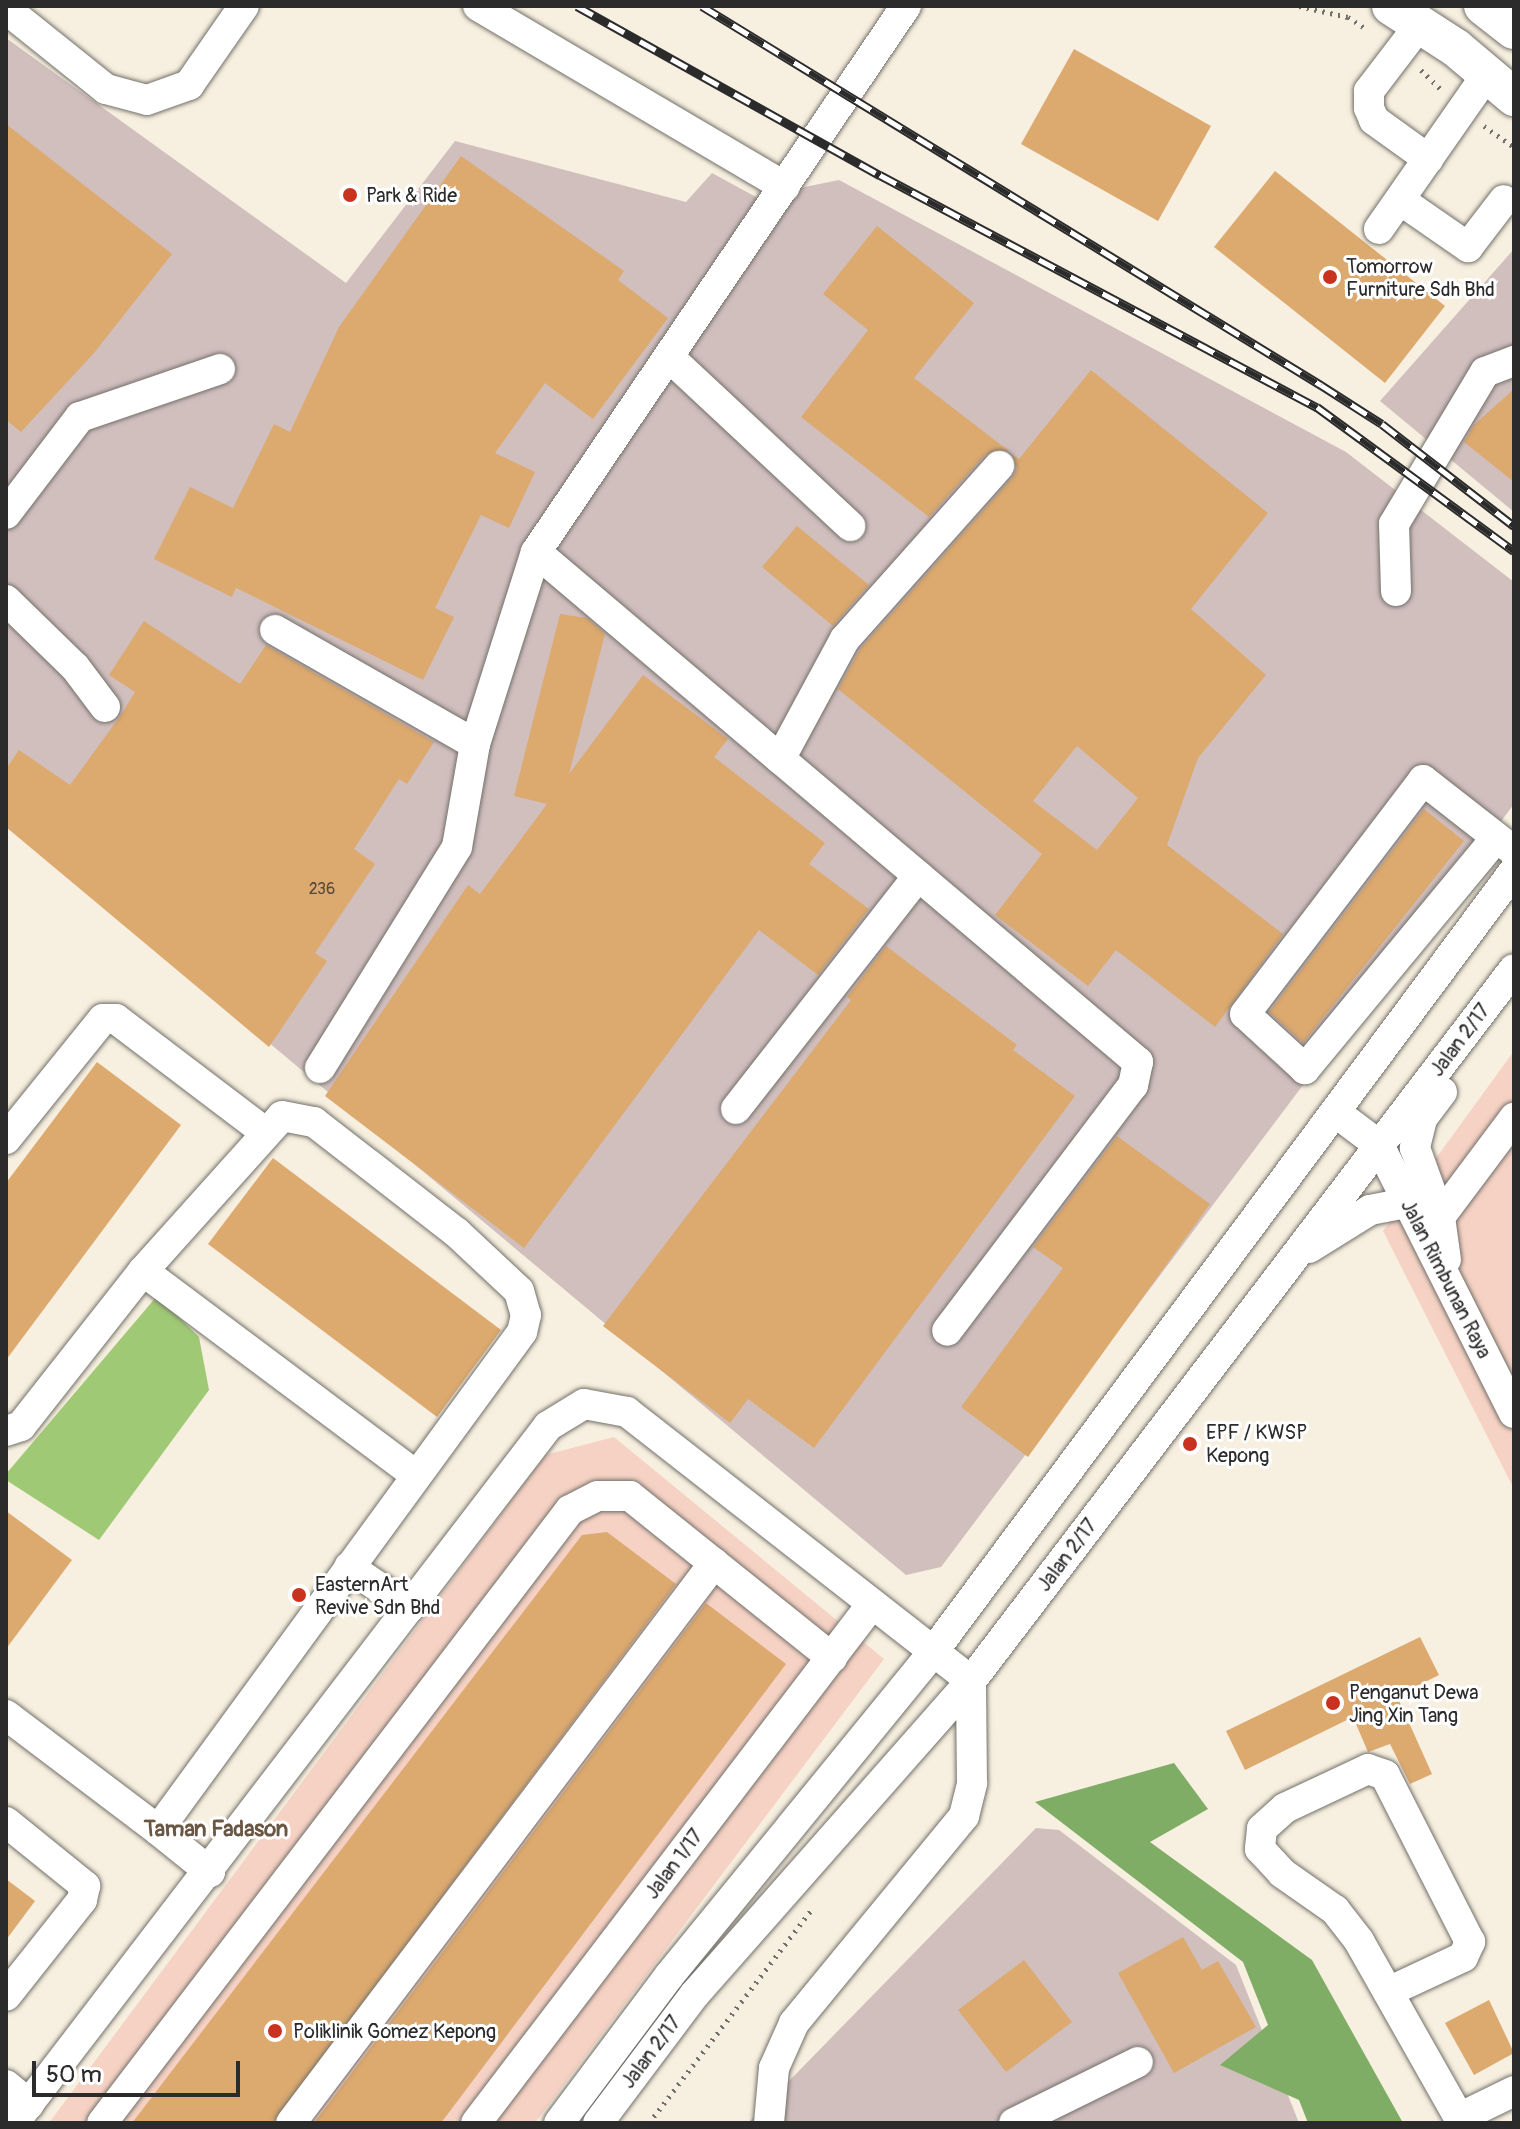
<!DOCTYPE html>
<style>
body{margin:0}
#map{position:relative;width:1520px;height:2129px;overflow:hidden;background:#f7efdf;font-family:Pangolin,sans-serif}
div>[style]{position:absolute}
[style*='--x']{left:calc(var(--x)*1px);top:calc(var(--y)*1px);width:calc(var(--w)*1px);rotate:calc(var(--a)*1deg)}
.built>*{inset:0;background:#f6d2c4}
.industrial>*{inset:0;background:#d1bfbe}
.green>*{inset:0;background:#a0c975}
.forest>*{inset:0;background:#80ad66}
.building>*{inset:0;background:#dca96f}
.path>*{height:5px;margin-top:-2.5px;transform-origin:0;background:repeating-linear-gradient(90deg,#72706a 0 2px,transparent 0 8px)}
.roads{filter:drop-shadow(0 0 2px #72706a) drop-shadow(0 0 2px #72706a)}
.minor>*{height:30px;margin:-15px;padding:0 15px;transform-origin:15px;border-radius:15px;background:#fff}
.major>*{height:38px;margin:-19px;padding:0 19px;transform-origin:19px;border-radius:19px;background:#fff}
.rail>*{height:9px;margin-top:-4.5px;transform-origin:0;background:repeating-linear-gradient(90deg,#fff 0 18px,#2b2b2b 0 36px);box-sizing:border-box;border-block:2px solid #2b2b2b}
.dots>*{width:22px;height:22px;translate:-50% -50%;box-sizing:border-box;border:4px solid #fff;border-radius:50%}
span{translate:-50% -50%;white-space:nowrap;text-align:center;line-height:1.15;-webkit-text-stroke:6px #fff;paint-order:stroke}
.number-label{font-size:16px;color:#574a3c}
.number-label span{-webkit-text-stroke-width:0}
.poi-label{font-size:20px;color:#2b2b2b}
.left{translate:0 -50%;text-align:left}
.street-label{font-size:20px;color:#2b2b2b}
.neighbourhood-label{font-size:22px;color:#695743;font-weight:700}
.frame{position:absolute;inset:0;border:8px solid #2b2b2b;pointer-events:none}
.scale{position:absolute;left:32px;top:2061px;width:208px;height:36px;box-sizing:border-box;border:4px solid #2b2b2b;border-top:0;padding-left:10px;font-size:24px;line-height:28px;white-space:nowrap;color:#2b2b2b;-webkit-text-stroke:6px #fff;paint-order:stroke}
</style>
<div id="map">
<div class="built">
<div style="clip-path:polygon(1514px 1051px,1514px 1489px,1383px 1231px)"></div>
<div style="clip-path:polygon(614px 1437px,884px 1659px,535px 2123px,49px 2123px,545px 1455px)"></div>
</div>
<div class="industrial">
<div style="clip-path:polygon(6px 38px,346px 283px,455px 141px,686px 202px,712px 173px,756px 197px,839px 180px,1346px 452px,1514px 582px,1514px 804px,941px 1567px,906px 1575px,6px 823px)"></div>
<div style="clip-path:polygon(1514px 249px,1514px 512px,1380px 401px)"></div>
<div style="clip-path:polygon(1036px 1828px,1059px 1830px,1236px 1965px,1299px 2123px,748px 2123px)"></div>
</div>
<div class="green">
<div style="clip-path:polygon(157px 1296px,199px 1337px,209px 1390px,99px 1540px,6px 1480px,6px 1474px)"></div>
</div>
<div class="forest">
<div style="clip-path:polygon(1174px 1763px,1208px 1809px,1150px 1842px,1312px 1960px,1403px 2123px,1308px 2123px,1299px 2100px,1220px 2065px,1268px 2025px,1243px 1962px,1035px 1802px)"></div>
</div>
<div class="building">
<div style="clip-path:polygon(1074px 49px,1211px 126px,1158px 221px,1021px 144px)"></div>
<div style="clip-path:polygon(6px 124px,172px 254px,94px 353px,21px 432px,6px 420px)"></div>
<div style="clip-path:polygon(461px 156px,624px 271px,618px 280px,668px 318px,593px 419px,545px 383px,495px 453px,535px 472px,509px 528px,481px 515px,435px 608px,454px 617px,423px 680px,236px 588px,232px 597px,154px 559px,190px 487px,233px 508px,274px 424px,290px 432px,339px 327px)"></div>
<div style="clip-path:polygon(1275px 171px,1445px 306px,1385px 383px,1214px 247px)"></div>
<div style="clip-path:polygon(877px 226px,974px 303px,914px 378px,1009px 451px,986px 454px,929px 517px,801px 417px,868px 330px,823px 294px)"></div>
<div style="clip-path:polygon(evenodd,1091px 370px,1268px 513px,1191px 609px,1266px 675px,1198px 758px,1167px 845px,1283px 934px,1215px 1027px,1116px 950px,1088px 986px,995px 915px,1042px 854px,838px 689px,860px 649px,1012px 478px,1017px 469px,1012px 454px,1019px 459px,1091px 370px,1077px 746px,1138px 798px,1097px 850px,1033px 801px,1077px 746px)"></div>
<div style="clip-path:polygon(1514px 389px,1514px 482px,1464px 442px,1474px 425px)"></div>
<div style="clip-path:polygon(797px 526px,869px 585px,833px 626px,762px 567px)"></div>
<div style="clip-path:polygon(560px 614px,587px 618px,605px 634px,569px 774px,643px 675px,728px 739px,714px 757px,825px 843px,809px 864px,869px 909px,818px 975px,759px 930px,524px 1248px,325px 1096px,468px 885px,480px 894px,547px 804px,514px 796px)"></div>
<div style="clip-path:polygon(144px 621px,240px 684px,266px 645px,434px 742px,407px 784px,399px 779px,354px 849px,375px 864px,315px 953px,327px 961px,269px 1047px,6px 827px,6px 769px,19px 750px,70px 785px,121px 715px,135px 692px,109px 675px)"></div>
<div style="clip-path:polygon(1424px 809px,1464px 841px,1303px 1043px,1269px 1012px)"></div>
<div style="clip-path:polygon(886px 946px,1017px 1045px,1013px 1050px,1075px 1096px,814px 1448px,748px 1399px,730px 1423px,603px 1326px,851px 1000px,847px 997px)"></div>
<div style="clip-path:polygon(97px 1062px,181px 1125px,6px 1360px,6px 1183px)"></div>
<div style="clip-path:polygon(1117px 1136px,1210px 1204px,1028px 1457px,961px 1407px,1063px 1268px,1033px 1247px)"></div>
<div style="clip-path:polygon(273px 1158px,501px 1330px,437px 1417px,208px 1244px)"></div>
<div style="clip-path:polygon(6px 1511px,72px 1560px,6px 1649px)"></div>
<div style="clip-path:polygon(607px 1532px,676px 1584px,273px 2123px,132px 2123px,582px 1535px)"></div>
<div style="clip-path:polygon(706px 1603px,786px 1664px,441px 2123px,314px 2123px)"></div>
<div style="clip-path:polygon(1420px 1637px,1439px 1675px,1397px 1696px,1432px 1774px,1410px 1784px,1390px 1744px,1368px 1752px,1353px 1717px,1245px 1770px,1226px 1731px)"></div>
<div style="clip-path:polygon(6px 1879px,35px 1901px,6px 1940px)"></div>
<div style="clip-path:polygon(1183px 1937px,1202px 1970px,1218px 1961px,1256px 2027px,1174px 2073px,1118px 1973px)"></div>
<div style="clip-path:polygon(1024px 1960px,1072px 2022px,1006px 2072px,958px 2010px)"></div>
<div style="clip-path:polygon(1489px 2000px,1514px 2053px,1474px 2075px,1445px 2023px)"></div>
</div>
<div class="path">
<div style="--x:1299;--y:6;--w:50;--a:12.7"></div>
<div style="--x:1348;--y:17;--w:20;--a:33"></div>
<div style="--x:1421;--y:70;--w:30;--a:44"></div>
<div style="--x:1484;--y:126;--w:37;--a:35"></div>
<div style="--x:649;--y:2123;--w:268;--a:-52.7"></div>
</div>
<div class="roads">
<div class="minor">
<div style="--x:478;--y:6;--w:356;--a:30.5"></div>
<div style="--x:6;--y:9;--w:128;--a:38.7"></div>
<div style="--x:106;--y:89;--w:42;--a:15"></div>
<div style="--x:147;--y:100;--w:45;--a:-19.7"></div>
<div style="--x:189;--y:85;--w:96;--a:-55.2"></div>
<div style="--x:1421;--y:23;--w:86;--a:127.4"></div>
<div style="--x:1369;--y:91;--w:17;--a:90"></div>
<div style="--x:1369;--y:108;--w:13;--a:67"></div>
<div style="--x:1374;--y:120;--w:67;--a:35.8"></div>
<div style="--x:1400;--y:200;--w:83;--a:34.7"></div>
<div style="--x:1468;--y:247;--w:59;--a:-52.5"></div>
<div style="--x:1379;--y:229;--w:190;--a:-55.1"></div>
<div style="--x:669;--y:357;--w:248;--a:43"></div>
<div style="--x:6;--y:514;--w:122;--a:-52.7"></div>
<div style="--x:80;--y:417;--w:148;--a:-18.9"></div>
<div style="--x:536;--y:552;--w:789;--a:40.27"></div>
<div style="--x:1138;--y:1062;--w:24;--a:102"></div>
<div style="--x:1133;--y:1085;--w:308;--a:127.1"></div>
<div style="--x:1396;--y:591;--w:67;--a:-91.7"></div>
<div style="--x:1394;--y:524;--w:177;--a:-59.1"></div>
<div style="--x:1485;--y:372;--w:31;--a:-21"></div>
<div style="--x:6;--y:600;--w:96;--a:44.2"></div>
<div style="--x:75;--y:667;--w:50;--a:53.1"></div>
<div style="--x:275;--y:630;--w:230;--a:29.7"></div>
<div style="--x:780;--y:759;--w:136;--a:-61.6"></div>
<div style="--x:845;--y:639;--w:232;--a:-48.3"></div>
<div style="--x:1496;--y:838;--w:300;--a:129.6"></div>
<div style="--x:1305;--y:1069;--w:81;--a:-137.5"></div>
<div style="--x:1245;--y:1014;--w:294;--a:-52.7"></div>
<div style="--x:1423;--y:780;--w:115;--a:38"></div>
<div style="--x:320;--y:1068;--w:260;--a:-58.2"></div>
<div style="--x:457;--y:847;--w:105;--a:-80.1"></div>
<div style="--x:475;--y:744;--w:201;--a:-72.4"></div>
<div style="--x:536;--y:552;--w:660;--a:-55.88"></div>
<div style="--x:1442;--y:1092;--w:34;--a:127"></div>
<div style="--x:1422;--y:1119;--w:30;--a:104"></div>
<div style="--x:1415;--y:1148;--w:73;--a:70.1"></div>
<div style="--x:1440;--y:1217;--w:43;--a:82.1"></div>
<div style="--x:736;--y:1109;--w:296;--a:-52"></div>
<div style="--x:1335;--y:1112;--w:55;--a:36.9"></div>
<div style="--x:1379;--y:1145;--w:300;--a:63.3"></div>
<div style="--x:6;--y:1139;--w:154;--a:-51.1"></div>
<div style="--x:103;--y:1019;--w:13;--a:0"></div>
<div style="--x:116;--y:1019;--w:188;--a:37.2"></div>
<div style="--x:1440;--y:1217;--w:124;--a:-53.2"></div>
<div style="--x:1309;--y:1248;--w:72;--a:-31.9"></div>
<div style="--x:1370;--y:1210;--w:38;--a:-11"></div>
<div style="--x:143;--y:1271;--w:341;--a:36.8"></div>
<div style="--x:6;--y:1431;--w:16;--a:-18"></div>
<div style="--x:21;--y:1426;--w:197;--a:-51.8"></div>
<div style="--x:143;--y:1271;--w:208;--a:-48.1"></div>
<div style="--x:282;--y:1116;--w:33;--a:11"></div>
<div style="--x:314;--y:1122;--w:180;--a:37.8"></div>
<div style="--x:456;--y:1232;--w:86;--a:43.1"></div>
<div style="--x:519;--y:1291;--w:25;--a:74"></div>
<div style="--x:526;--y:1315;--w:17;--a:103"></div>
<div style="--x:522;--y:1332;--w:617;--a:126.16"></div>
<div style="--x:158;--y:1830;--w:191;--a:-142.9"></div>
<div style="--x:349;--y:1567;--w:73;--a:33.9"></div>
<div style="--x:6;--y:1822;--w:102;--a:39"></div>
<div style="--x:85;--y:1886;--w:14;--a:102"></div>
<div style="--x:82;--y:1900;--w:122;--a:128.4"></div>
<div style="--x:158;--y:1830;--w:67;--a:38.9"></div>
<div style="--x:1388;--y:1992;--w:83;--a:-25"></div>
<div style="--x:1463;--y:1957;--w:17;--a:-65"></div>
<div style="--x:1470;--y:1942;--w:187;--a:-117"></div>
<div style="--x:1385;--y:1775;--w:18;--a:-161"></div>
<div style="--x:1368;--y:1769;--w:92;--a:154.8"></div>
<div style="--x:1285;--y:1808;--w:31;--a:138"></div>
<div style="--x:1262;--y:1829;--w:20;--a:96"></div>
<div style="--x:1260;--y:1849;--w:33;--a:47"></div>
<div style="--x:1282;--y:1873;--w:65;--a:34.9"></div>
<div style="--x:1335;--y:1910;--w:39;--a:52"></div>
<div style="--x:1359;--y:1941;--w:203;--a:60.5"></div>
<div style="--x:6;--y:2085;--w:30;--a:40"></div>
<div style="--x:14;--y:2123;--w:878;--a:-52.54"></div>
<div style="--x:548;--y:1426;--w:42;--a:-31.4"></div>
<div style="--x:584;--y:1404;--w:44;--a:10.5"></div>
<div style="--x:627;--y:1412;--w:437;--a:38"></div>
<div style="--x:102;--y:2123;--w:771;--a:-52.64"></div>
<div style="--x:570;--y:1510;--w:31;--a:-27"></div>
<div style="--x:598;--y:1496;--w:32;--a:0"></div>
<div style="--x:630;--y:1496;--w:259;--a:38.7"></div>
<div style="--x:291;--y:2123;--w:702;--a:-52.93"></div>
<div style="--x:476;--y:2123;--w:653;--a:-52.66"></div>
<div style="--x:559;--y:2123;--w:184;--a:-53.2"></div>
<div style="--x:669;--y:1976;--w:418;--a:-50.8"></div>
<div style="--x:933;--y:1652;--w:973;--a:-53.35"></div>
<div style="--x:598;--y:2123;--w:161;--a:-53.1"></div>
<div style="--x:695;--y:1994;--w:417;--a:-48.6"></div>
<div style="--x:971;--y:1681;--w:895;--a:-52.67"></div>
<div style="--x:769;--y:2123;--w:55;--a:-84.8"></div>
<div style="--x:774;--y:2068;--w:49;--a:-66"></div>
<div style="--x:794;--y:2023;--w:268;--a:-50.6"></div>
<div style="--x:964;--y:1816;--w:34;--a:-76"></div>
<div style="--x:972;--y:1783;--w:102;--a:-90.6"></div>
<div style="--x:1014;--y:2123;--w:138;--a:-26.2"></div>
<div style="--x:1462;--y:2123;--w:6;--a:-121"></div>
<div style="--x:1459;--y:2118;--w:61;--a:-26.1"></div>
</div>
<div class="major">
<div style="--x:1391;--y:6;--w:77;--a:32.9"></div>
<div style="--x:1456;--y:48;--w:76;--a:40.2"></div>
<div style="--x:1483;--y:6;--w:39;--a:38"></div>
</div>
</div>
<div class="rail">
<div style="--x:577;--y:6;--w:347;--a:29.2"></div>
<div style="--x:880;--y:175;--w:495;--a:28"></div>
<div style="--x:1317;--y:407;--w:244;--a:36.2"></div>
<div style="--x:702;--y:6;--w:726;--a:31.48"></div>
<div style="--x:1321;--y:385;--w:72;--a:32.6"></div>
<div style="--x:1382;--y:424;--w:167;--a:37.7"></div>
</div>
<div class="dots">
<div style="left:350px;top:195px;background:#c8321e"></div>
<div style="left:1330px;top:277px;background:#c8321e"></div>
<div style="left:1190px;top:1444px;background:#c8321e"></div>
<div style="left:299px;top:1595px;background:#c8321e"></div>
<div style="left:1333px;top:1703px;background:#c8321e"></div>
<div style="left:275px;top:2031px;background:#c8321e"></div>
</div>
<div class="number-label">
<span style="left:322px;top:889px">236</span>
</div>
<div class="poi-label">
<span class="left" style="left:366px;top:195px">Park &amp; Ride</span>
<span class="left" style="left:1346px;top:278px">Tomorrow<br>Furniture Sdh Bhd</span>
<span class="left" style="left:1206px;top:1444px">EPF / KWSP<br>Kepong</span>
<span class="left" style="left:315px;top:1596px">EasternArt<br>Revive Sdn Bhd</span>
<span class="left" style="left:1349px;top:1704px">Penganut Dewa<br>Jing Xin Tang</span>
<span class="left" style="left:293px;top:2031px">Poliklinik Gomez Kepong</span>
</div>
<div class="street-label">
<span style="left:1460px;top:1040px;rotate:-53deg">Jalan 2/17</span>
<span style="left:1446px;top:1279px;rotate:63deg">Jalan Rimbunan Raya</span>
<span style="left:1067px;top:1555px;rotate:-53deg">Jalan 2/17</span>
<span style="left:674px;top:1864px;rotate:-53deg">Jalan 1/17</span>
<span style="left:651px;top:2052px;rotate:-53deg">Jalan 2/17</span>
</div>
<div class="neighbourhood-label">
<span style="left:216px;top:1830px">Taman Fadason</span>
</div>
<div class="frame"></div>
<div class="scale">50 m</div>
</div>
